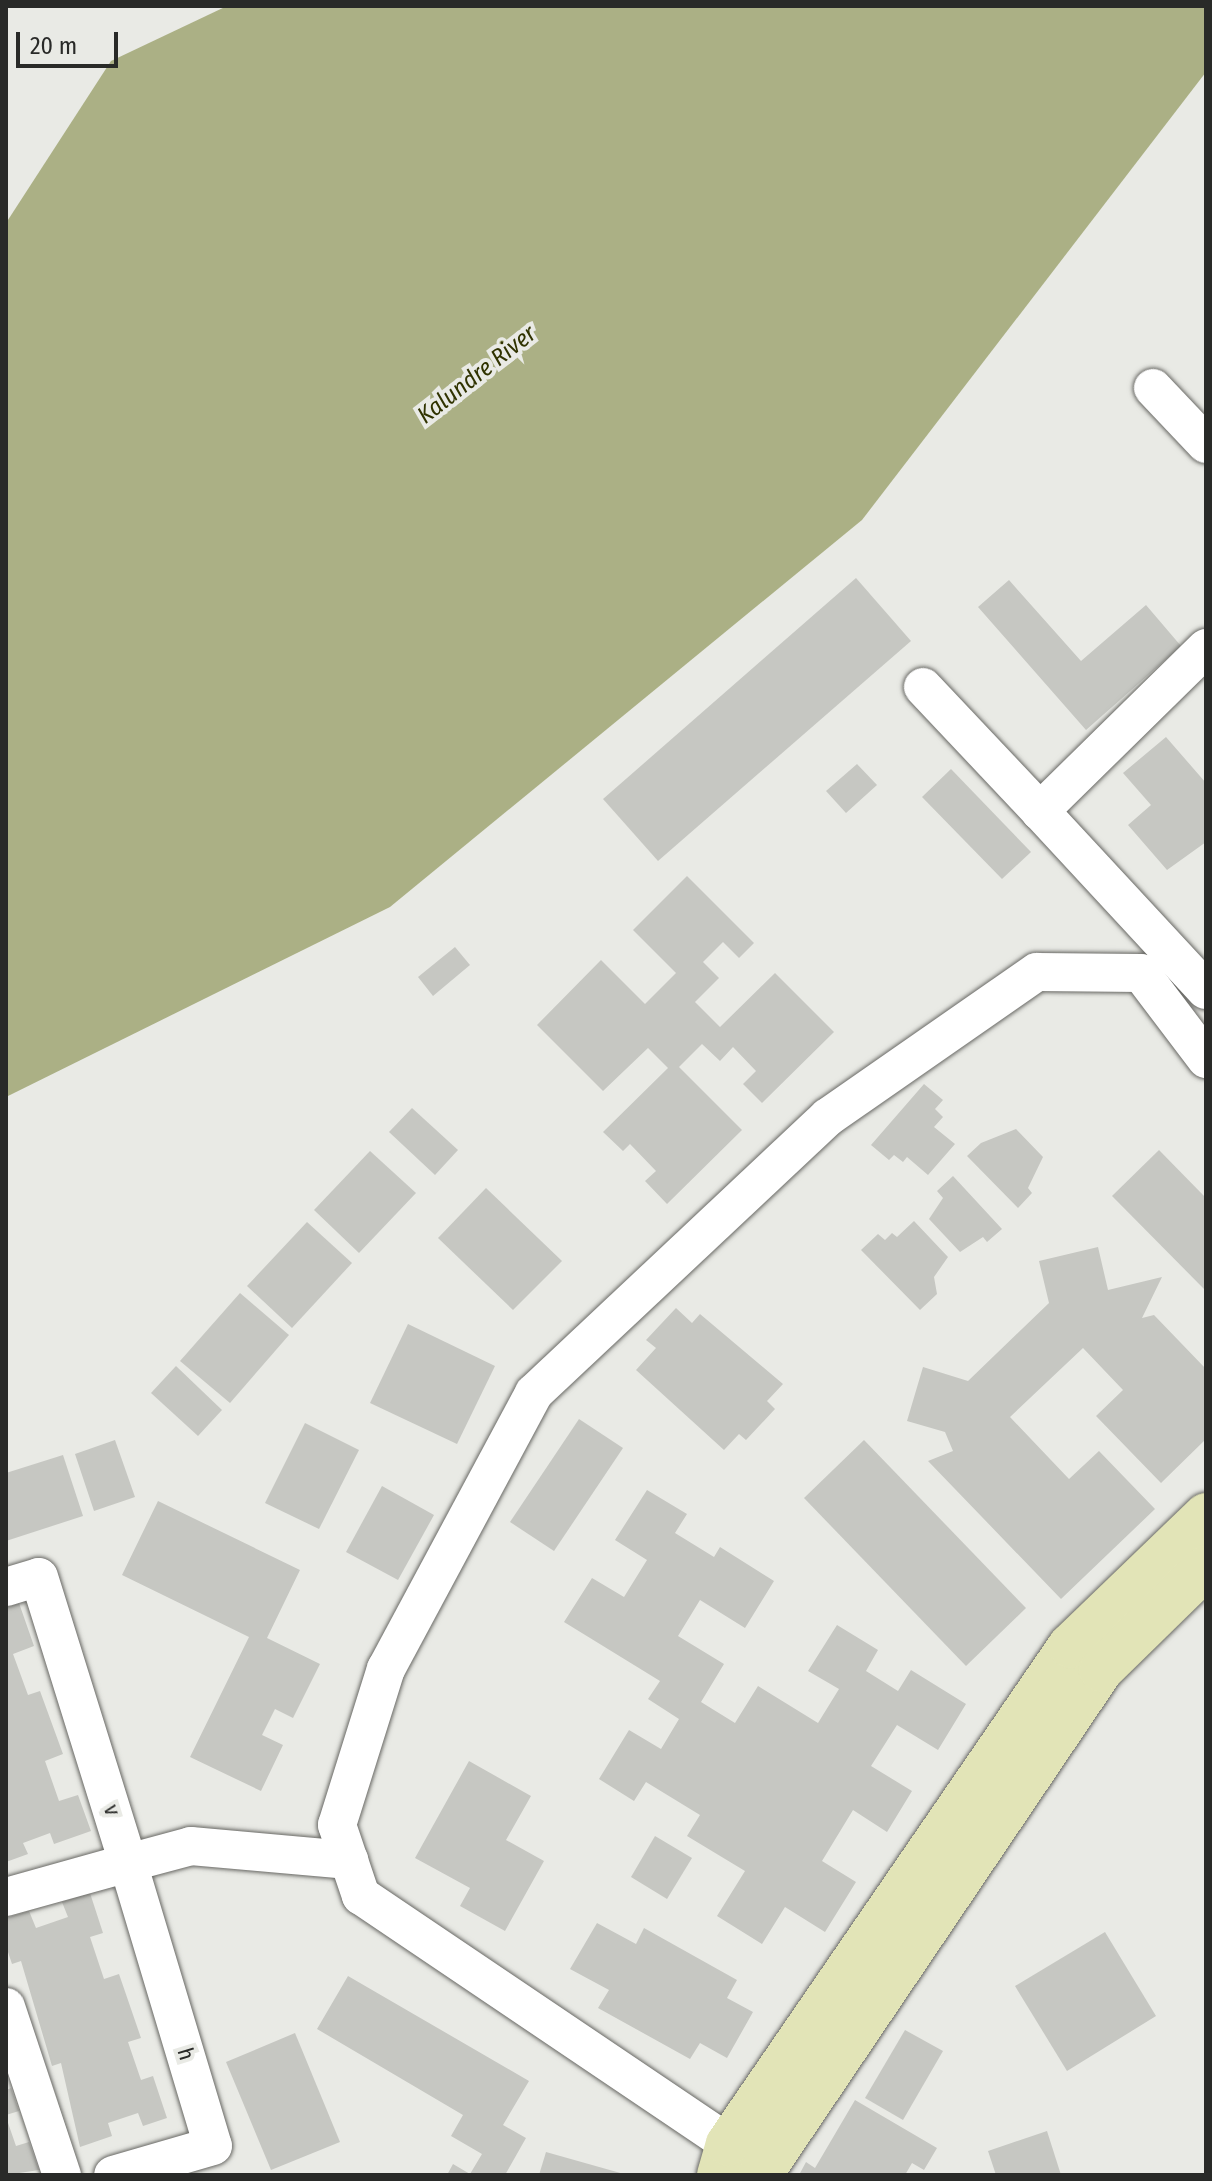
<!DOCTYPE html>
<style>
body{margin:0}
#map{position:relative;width:1212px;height:2181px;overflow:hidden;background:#e9eae5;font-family:"Fira Sans Condensed",sans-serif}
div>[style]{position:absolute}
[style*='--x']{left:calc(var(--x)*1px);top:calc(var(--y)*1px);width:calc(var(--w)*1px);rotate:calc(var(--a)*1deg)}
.water>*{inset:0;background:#abb085}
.building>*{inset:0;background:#c6c7c2}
.roads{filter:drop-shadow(0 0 2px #686864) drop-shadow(0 0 2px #686864)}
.street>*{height:38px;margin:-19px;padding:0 19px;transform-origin:19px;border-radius:19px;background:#fff}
.secondary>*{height:44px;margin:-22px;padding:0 22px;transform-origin:22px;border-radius:22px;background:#e2e4b7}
span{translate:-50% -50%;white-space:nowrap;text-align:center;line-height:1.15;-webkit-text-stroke:8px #e9eae5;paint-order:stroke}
.street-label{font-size:22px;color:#292a28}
.water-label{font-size:24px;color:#303300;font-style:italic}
.frame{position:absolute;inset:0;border:8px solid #292a28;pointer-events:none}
.scale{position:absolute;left:16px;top:32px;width:102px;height:36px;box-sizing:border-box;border:4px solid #292a28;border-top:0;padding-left:10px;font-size:24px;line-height:28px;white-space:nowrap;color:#292a28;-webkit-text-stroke:6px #e9eae5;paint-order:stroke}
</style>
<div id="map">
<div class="water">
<div style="clip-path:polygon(227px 6px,1206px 6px,1206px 72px,862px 520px,390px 907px,6px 1097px,6px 223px,111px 61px)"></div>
</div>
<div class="building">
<div style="clip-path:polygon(856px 578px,911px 641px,658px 861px,603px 799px)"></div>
<div style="clip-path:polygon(1009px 580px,1081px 661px,1146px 605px,1181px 646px,1086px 730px,978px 607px)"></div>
<div style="clip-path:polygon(1166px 737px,1206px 783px,1206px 842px,1167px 870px,1128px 825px,1151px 805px,1123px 773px)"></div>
<div style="clip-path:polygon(857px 764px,877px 785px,846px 813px,826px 791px)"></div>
<div style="clip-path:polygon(951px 769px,1031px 852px,1002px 879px,922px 797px)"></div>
<div style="clip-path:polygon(687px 876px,754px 943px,739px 958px,723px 942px,703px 962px,719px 978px,695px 1002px,720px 1027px,775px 973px,834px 1032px,762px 1103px,743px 1084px,756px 1071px,733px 1047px,720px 1061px,702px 1044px,679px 1067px,742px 1130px,667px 1204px,645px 1181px,656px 1171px,630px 1144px,623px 1151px,603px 1132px,668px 1068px,648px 1048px,603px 1091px,537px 1025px,601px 960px,645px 1004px,676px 973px,633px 930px)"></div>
<div style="clip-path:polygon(455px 947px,470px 965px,433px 996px,418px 977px)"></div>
<div style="clip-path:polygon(924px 1084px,943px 1100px,935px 1109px,943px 1117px,934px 1127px,955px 1144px,928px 1175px,907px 1157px,903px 1162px,894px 1155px,889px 1160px,871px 1145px)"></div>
<div style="clip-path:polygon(412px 1108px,458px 1150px,435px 1175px,389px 1132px)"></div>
<div style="clip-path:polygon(1016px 1129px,1043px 1157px,1028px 1188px,1032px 1193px,1018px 1208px,967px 1156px,981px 1143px)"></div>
<div style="clip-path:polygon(1159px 1150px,1206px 1198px,1206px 1291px,1112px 1196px)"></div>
<div style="clip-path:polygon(370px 1151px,416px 1193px,359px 1253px,314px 1210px)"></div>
<div style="clip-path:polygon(953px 1176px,1002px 1229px,987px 1242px,983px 1237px,960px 1252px,929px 1219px,943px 1198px,937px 1191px)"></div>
<div style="clip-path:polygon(486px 1188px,562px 1261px,513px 1310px,438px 1238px)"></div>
<div style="clip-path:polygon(914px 1221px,948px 1257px,934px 1277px,937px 1294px,920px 1310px,861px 1250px,878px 1234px,885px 1240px,892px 1233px,897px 1237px)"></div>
<div style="clip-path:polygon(307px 1222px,352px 1263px,292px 1328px,247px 1286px)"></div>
<div style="clip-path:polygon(1098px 1247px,1108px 1290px,1162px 1277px,1142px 1318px,1154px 1315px,1206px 1369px,1206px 1439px,1161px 1483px,1096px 1416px,1123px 1390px,1083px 1348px,1010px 1417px,1069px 1479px,1099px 1451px,1155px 1509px,1061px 1599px,928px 1461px,953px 1451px,945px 1432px,907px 1421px,923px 1367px,968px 1381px,1049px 1303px,1039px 1261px)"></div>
<div style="clip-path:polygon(240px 1293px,289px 1335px,230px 1403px,180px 1361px)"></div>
<div style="clip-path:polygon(676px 1308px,692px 1323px,700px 1314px,783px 1384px,767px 1401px,775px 1409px,746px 1440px,739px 1434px,724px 1450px,636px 1370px,656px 1348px,646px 1340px)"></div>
<div style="clip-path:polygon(408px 1324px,495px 1366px,457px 1444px,370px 1403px)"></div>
<div style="clip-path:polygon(176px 1366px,222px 1410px,198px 1436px,151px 1393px)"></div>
<div style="clip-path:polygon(579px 1419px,623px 1448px,554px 1551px,510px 1522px)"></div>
<div style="clip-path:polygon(305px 1423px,359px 1450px,319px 1529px,265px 1503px)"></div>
<div style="clip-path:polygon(115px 1440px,135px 1497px,94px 1511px,75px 1454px)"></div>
<div style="clip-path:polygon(864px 1440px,1026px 1608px,966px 1666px,804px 1498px)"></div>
<div style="clip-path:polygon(63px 1455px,83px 1516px,6px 1541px,6px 1473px)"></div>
<div style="clip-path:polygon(382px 1486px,434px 1515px,398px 1580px,346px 1552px)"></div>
<div style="clip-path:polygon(647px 1490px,687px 1514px,675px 1533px,714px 1557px,720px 1547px,774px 1581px,745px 1628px,700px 1600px,678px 1636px,724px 1664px,701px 1702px,735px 1723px,758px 1686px,818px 1723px,839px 1689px,808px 1671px,837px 1625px,878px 1650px,866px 1671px,898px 1691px,911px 1670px,966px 1704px,938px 1750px,897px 1725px,871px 1766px,912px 1791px,887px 1832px,853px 1810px,822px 1861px,856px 1882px,825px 1932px,785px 1907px,762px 1944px,717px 1916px,745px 1871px,687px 1836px,700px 1815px,646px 1782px,634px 1801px,599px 1779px,629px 1730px,661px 1749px,679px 1719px,648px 1699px,660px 1681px,564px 1622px,592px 1578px,624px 1597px,647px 1560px,615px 1540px)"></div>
<div style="clip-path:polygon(158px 1501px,300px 1570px,267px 1638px,320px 1664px,293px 1718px,275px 1709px,262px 1735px,283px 1745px,261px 1791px,190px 1757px,249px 1637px,122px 1575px)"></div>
<div style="clip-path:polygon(19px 1603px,34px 1646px,13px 1654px,28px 1695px,40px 1691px,63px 1754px,45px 1761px,59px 1801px,78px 1795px,91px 1831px,54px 1844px,50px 1833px,23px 1843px,28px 1854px,6px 1862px,6px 1608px)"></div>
<div style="clip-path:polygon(469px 1761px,531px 1796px,506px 1840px,544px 1861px,505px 1931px,460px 1906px,470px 1888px,415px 1858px)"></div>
<div style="clip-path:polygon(655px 1836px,692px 1858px,667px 1899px,631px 1877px)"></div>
<div style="clip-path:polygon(90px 1893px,103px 1933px,90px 1937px,104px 1979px,119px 1974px,141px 2038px,128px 2042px,141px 2080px,153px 2076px,167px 2118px,143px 2126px,138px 2113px,108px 2123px,112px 2136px,80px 2147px,61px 2063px,52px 2066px,21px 1961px,12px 1964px,6px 1946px,6px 1918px,29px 1911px,36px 1928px,68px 1917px,62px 1902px)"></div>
<div style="clip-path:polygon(597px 1923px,636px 1944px,644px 1928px,737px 1980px,727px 1998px,753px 2012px,727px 2058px,700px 2043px,690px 2059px,598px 2008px,609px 1990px,570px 1969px)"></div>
<div style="clip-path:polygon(1105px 1932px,1156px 2016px,1067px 2071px,1015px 1986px)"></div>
<div style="clip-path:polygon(348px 1976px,529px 2081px,503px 2125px,526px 2138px,505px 2175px,447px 2175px,453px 2164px,470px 2174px,482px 2154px,451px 2136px,463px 2115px,317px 2029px)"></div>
<div style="clip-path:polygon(905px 2030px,943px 2051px,903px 2120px,865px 2098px)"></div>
<div style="clip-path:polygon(295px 2033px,340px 2142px,271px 2170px,226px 2062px)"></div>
<div style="clip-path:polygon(11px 2088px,19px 2111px,6px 2115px,6px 2090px)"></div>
<div style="clip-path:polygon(855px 2100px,937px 2148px,924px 2170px,912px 2163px,905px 2175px,799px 2175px,806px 2162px,815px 2168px)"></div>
<div style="clip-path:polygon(6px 2117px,16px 2146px,29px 2142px,39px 2170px,6px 2175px)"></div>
<div style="clip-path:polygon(1047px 2131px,1061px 2175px,996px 2175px,988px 2151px)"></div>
<div style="clip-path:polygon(546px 2152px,624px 2174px,624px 2175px,539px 2175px)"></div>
</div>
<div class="roads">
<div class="street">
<div style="--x:1153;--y:388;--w:77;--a:46.6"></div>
<div style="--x:1206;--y:648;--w:233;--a:135.5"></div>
<div style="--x:1040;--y:811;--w:244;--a:47.2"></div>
<div style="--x:923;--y:687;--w:170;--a:46.7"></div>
<div style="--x:6;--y:1587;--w:34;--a:-17"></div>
<div style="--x:39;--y:1577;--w:300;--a:72.7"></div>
<div style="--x:128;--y:1863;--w:65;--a:-15.1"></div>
<div style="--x:191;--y:1846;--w:159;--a:5.1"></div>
<div style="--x:6;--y:1897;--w:127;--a:-15.6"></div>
<div style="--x:128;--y:1863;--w:295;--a:73.3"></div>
<div style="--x:213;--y:2146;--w:104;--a:163.8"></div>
<div style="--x:6;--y:2007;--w:177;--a:71.6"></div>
<div style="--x:753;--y:2160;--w:473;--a:-146"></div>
<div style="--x:361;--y:1896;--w:75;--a:-108.7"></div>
<div style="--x:337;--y:1825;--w:164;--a:-72.6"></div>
<div style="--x:386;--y:1669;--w:313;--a:-61.8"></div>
<div style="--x:534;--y:1393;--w:403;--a:-43.2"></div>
<div style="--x:828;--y:1117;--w:254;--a:-34.8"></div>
<div style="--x:1037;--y:972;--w:104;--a:0.6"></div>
<div style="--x:1141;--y:973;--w:108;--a:52.9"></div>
</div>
<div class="secondary">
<div style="--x:719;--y:2175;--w:32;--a:-74"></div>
<div style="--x:728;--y:2144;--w:604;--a:-55.52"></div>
<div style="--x:1070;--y:1646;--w:189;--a:-43.9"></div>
<div style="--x:760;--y:2175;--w:609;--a:-55.97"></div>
<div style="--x:1101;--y:1670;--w:147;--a:-44.4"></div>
</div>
</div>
<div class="street-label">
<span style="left:112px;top:1810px;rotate:73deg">v</span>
<span style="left:186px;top:2054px;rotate:73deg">h</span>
</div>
<div class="water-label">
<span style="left:477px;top:375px;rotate:-38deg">Kalundre River</span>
</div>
<div class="frame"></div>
<div class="scale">20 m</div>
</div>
